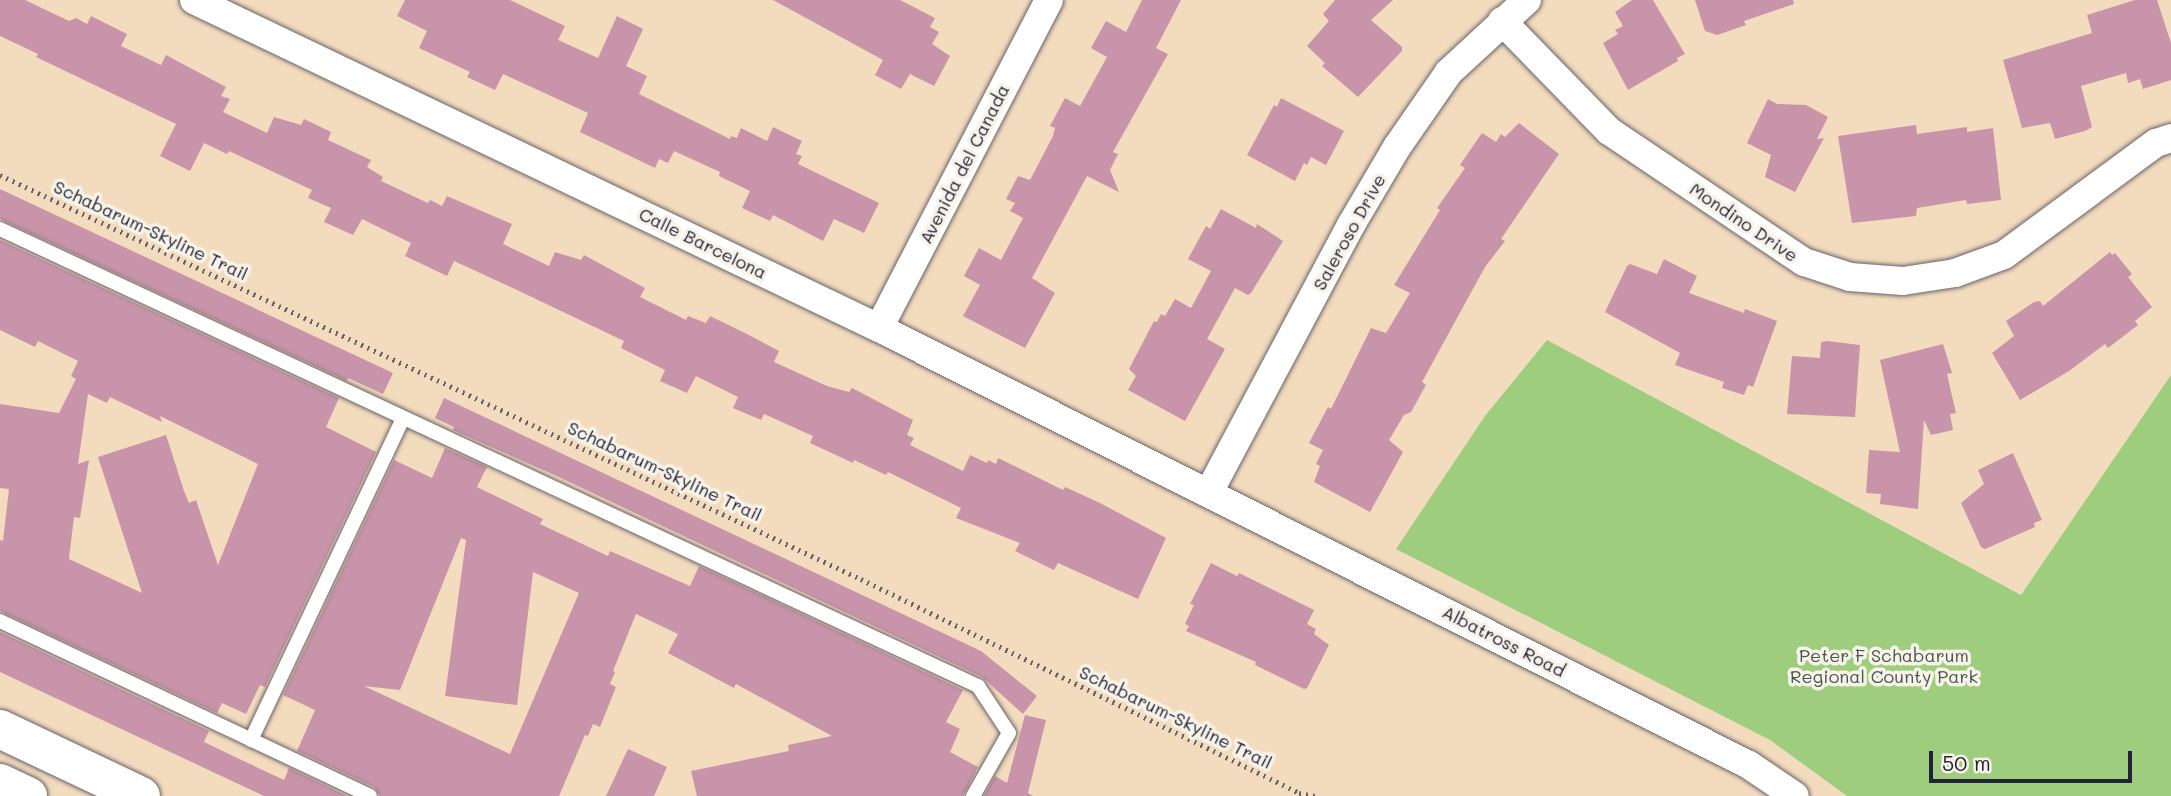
<!DOCTYPE html>
<style>
body{margin:0}
#map{position:relative;width:2171px;height:796px;overflow:hidden;background:#f3dcbe;font-family:Mali,sans-serif}
div>[style]{position:absolute}
[style*='--x']{left:calc(var(--x)*1px);top:calc(var(--y)*1px);width:calc(var(--w)*1px);rotate:calc(var(--a)*1deg)}
.green>*{inset:0;background:#9ece7d}
.building>*{inset:0;background:#c894aa}
.path>*{height:4.5px;margin-top:-2.25px;transform-origin:0;background:repeating-linear-gradient(90deg,#6b6369 0 2px,transparent 0 7px)}
.roads{filter:drop-shadow(0 0 2px #6b6369) drop-shadow(0 0 2px #6b6369)}
.lane>*{height:14px;margin:-7px;padding:0 7px;transform-origin:7px;border-radius:7px;background:#fff}
.street>*{height:28px;margin:-14px;padding:0 14px;transform-origin:14px;border-radius:14px;background:#fff}
.primary>*{height:38px;margin:-19px;padding:0 19px;transform-origin:19px;border-radius:19px;background:#fff}
span{translate:-50% -50%;white-space:nowrap;text-align:center;line-height:1.15;-webkit-text-stroke:7px #f7f3e8;paint-order:stroke}
.street-label{font-size:18px;color:#22223b}
.park-label{font-size:18px;color:#47564f}
.scale{position:absolute;left:1929px;top:751px;width:203px;height:32px;box-sizing:border-box;border:4px solid #22223b;border-top:0;padding-left:9px;font-size:21px;line-height:24px;white-space:nowrap;color:#22223b;-webkit-text-stroke:5px #f7f3e8;paint-order:stroke}
</style>
<div id="map">
<div class="green">
<div style="clip-path:polygon(1547px 340px,2021px 595px,2171px 375px,2171px 796px,1847px 796px,1770px 740px,1396px 549px,1485px 416px)"></div>
</div>
<div class="building">
<div style="clip-path:polygon(0 0,25px 0,69px 21px,76px 18px,87px 24px,91px 16px,127px 34px,121px 46px,161px 65px,166px 55px,226px 87px,221px 96px,230px 99px,223px 112px,267px 133px,274px 117px,301px 125px,304px 119px,331px 132px,328px 140px,371px 160px,367px 167px,383px 177px,381px 181px,428px 203px,430px 200px,442px 206px,447px 196px,512px 224px,503px 244px,549px 266px,555px 252px,581px 260px,584px 255px,645px 288px,640px 297px,686px 320px,688px 316px,706px 323px,710px 316px,745px 333px,779px 351px,774px 362px,827px 386px,849px 392px,852px 388px,913px 420px,907px 435px,914px 438px,910px 445px,963px 471px,970px 455px,987px 463px,988px 460px,996px 464px,998px 458px,1063px 490px,1065px 487px,1100px 503px,1166px 538px,1138px 599px,1058px 563px,1054px 570px,1015px 551px,1020px 543px,956px 518px,961px 508px,888px 472px,886px 475px,854px 460px,853px 463px,810px 443px,813px 436px,764px 414px,761px 420px,733px 408px,738px 397px,696px 376px,687px 393px,660px 381px,665px 370px,621px 348px,624px 341px,517px 290px,454px 261px,447px 276px,405px 256px,411px 243px,362px 219px,353px 235px,324px 222px,331px 208px,308px 198px,312px 190px,229px 151px,227px 154px,204px 143px,190px 171px,160px 156px,176px 124px,36px 57px,38px 54px,0 36px)"></div>
<div style="clip-path:polygon(405px 0,510px 0,565px 26px,558px 40px,598px 58px,617px 16px,643px 29px,626px 66px,647px 76px,639px 94px,730px 139px,731px 136px,737px 138px,741px 128px,767px 141px,773px 127px,802px 141px,796px 154px,802px 156px,798px 164px,879px 203px,864px 233px,834px 219px,823px 241px,773px 215px,770px 221px,742px 208px,750px 191px,719px 176px,720px 172px,674px 151px,668px 163px,659px 159px,655px 168px,580px 132px,588px 113px,503px 74px,495px 90px,467px 77px,470px 72px,419px 48px,427px 31px,397px 16px)"></div>
<div style="clip-path:polygon(773px 0,900px 0,935px 18px,930px 27px,939px 32px,932px 44px,950px 56px,934px 86px,910px 74px,901px 89px,875px 75px,883px 60px)"></div>
<div style="clip-path:polygon(1142px 0,1181px 0,1156px 48px,1168px 54px,1113px 152px,1118px 154px,1110px 170px,1119px 192px,1087px 176px,1032px 278px,1055px 293px,1025px 348px,963px 316px,980px 285px,964px 276px,979px 248px,1001px 260px,1023px 218px,1010px 211px,1015px 203px,1006px 199px,1018px 176px,1030px 180px,1053px 136px,1055px 128px,1050px 126px,1065px 98px,1080px 106px,1107px 57px,1091px 48px,1106px 21px,1126px 32px)"></div>
<div style="clip-path:polygon(1335px 0,1393px 0,1371px 20px,1402px 47px,1402px 51px,1358px 97px,1322px 66px,1325px 63px,1307px 46px,1329px 21px,1323px 14px)"></div>
<div style="clip-path:polygon(1632px 0,1653px 0,1685px 54px,1677px 58px,1678px 61px,1628px 90px,1603px 43px,1618px 34px,1615px 30px,1623px 26px,1615px 12px)"></div>
<div style="clip-path:polygon(1695px 0,1793px 0,1794px 4px,1744px 21px,1746px 25px,1717px 35px,1705px 31px)"></div>
<div style="clip-path:polygon(2135px 0,2157px 0,2171px 43px,2171px 80px,2143px 89px,2140px 79px,2128px 83px,2126px 73px,2081px 86px,2092px 127px,2085px 131px,2055px 139px,2050px 123px,2022px 128px,2003px 60px,2092px 33px,2087px 15px)"></div>
<div style="clip-path:polygon(1281px 98px,1344px 131px,1326px 165px,1311px 157px,1307px 165px,1304px 163px,1295px 181px,1247px 155px,1274px 105px,1277px 107px)"></div>
<div style="clip-path:polygon(1768px 99px,1777px 104px,1806px 105px,1828px 117px,1817px 139px,1824px 138px,1795px 192px,1765px 177px,1771px 155px,1747px 143px)"></div>
<div style="clip-path:polygon(1519px 123px,1559px 154px,1501px 239px,1505px 241px,1485px 267px,1422px 382px,1426px 385px,1411px 412px,1404px 415px,1389px 440px,1403px 452px,1370px 512px,1314px 482px,1320px 466px,1316px 464px,1323px 450px,1309px 443px,1328px 407px,1331px 409px,1371px 328px,1386px 333px,1410px 293px,1394px 285px,1440px 210px,1437px 208px,1465px 168px,1460px 165px,1464px 159px,1482px 133px,1496px 142px,1501px 134px,1505px 137px)"></div>
<div style="clip-path:polygon(1916px 125px,1917px 134px,1967px 127px,1967px 132px,1993px 128px,2001px 200px,1967px 204px,1966px 200px,1917px 208px,1916px 216px,1852px 223px,1838px 136px)"></div>
<div style="clip-path:polygon(0 189px,393px 373px,383px 394px,348px 378px,347px 381px,0 219px)"></div>
<div style="clip-path:polygon(1221px 209px,1256px 228px,1257px 224px,1283px 241px,1251px 293px,1248px 295px,1235px 288px,1207px 339px,1225px 349px,1185px 421px,1128px 390px,1136px 376px,1129px 369px,1154px 321px,1157px 322px,1161px 314px,1165px 316px,1175px 299px,1191px 308px,1211px 271px,1188px 259px,1206px 226px,1210px 229px)"></div>
<div style="clip-path:polygon(evenodd,0 240px,339px 398px,326px 427px,376px 452px,265px 687px,260px 685px,246px 714px,222px 703px,217px 713px,0 611px,0 540px,3px 541px,9px 489px,0 488px,0 404px,59px 413px,76px 379px,71px 376px,78px 361px,38px 341px,35px 347px,0 330px,0 240px,88px 394px,107px 403px,110px 397px,162px 422px,160px 416px,258px 464px,218px 565px,196px 500px,189px 503px,184px 491px,166px 435px,98px 457px,142px 593px,69px 559px,74px 517px,80px 518px,89px 460px,78px 464px,88px 394px)"></div>
<div style="clip-path:polygon(2110px 252px,2112px 255px,2115px 253px,2132px 274px,2128px 277px,2152px 307px,2135px 321px,2138px 325px,2108px 348px,2105px 344px,2069px 371px,2020px 400px,1992px 353px,2014px 336px,2006px 321px,2034px 302px,2040px 301px,2043px 306px)"></div>
<div style="clip-path:polygon(1664px 259px,1697px 276px,1689px 293px,1744px 313px,1745px 309px,1777px 321px,1753px 387px,1748px 385px,1744px 395px,1722px 388px,1724px 382px,1675px 365px,1680px 353px,1605px 312px,1627px 266px,1630px 264px,1657px 274px)"></div>
<div style="clip-path:polygon(1827px 341px,1860px 345px,1855px 417px,1787px 414px,1792px 356px,1820px 358px,1821px 342px)"></div>
<div style="clip-path:polygon(1943px 344px,1952px 373px,1947px 374px,1956px 413px,1950px 414px,1953px 430px,1931px 435px,1924px 420px,1918px 509px,1880px 504px,1881px 494px,1866px 493px,1869px 450px,1900px 452px,1880px 360px)"></div>
<div style="clip-path:polygon(444px 398px,981px 651px,1037px 696px,1023px 714px,982px 677px,559px 477px,453px 430px,454px 427px,435px 418px)"></div>
<div style="clip-path:polygon(evenodd,445px 448px,487px 467px,477px 487px,543px 519px,540px 524px,608px 556px,610px 551px,690px 586px,699px 566px,963px 690px,946px 722px,960px 729px,950px 752px,978px 767px,963px 796px,697px 796px,691px 771px,789px 751px,788px 745px,832px 736px,736px 684px,734px 688px,668px 653px,678px 634px,636px 614px,613px 671px,615px 672px,610px 684px,616px 687px,600px 727px,593px 724px,588px 736px,585px 735px,559px 796px,380px 796px,374px 787px,297px 751px,315px 710px,283px 695px,394px 460px,432px 478px,445px 448px,461px 538px,466px 540px,445px 696px,517px 705px,533px 572px,579px 593px,510px 754px,364px 686px,400px 690px,461px 538px)"></div>
<div style="clip-path:polygon(2013px 453px,2042px 520px,2034px 523px,2035px 527px,1985px 549px,1981px 547px,1961px 503px,1984px 484px,1978px 470px)"></div>
<div style="clip-path:polygon(1211px 563px,1237px 576px,1239px 573px,1314px 610px,1307px 624px,1316px 629px,1314px 634px,1329px 645px,1307px 688px,1304px 689px,1255px 665px,1256px 662px,1186px 631px,1189px 626px,1185px 624px,1194px 605px,1190px 604px)"></div>
<div style="clip-path:polygon(0 632px,209px 731px,204px 742px,233px 756px,284px 780px,289px 768px,347px 796px,264px 796px,0 672px)"></div>
<div style="clip-path:polygon(1025px 715px,1046px 720px,1028px 793px,1033px 796px,984px 796px,995px 776px,1007px 783px)"></div>
<div style="clip-path:polygon(628px 749px,667px 767px,654px 796px,606px 796px)"></div>
</div>
<div class="path">
<div style="--x:0;--y:175;--w:951;--a:25.14"></div>
<div style="--x:861;--y:579;--w:487;--a:26"></div>
<div style="--x:1299;--y:793;--w:16;--a:11"></div>
</div>
<div class="roads">
<div class="lane">
<div style="--x:0;--y:229;--w:1080;--a:25.05"></div>
<div style="--x:978;--y:686;--w:56;--a:56.6"></div>
<div style="--x:1009;--y:733;--w:73;--a:119.7"></div>
<div style="--x:0;--y:621;--w:409;--a:25.3"></div>
<div style="--x:251;--y:740;--w:356;--a:-64.7"></div>
</div>
<div class="street">
<div style="--x:194;--y:0;--w:759;--a:25.59"></div>
<div style="--x:879;--y:328;--w:974;--a:26.67"></div>
<div style="--x:1749;--y:765;--w:55;--a:34"></div>
<div style="--x:1502;--y:21;--w:153;--a:45.8"></div>
<div style="--x:1609;--y:131;--w:235;--a:33.9"></div>
<div style="--x:1804;--y:262;--w:48;--a:18.1"></div>
<div style="--x:1850;--y:277;--w:53;--a:4.3"></div>
<div style="--x:1903;--y:281;--w:53;--a:-8.7"></div>
<div style="--x:1955;--y:273;--w:52;--a:-20.2"></div>
<div style="--x:2004;--y:255;--w:189;--a:-36.4"></div>
<div style="--x:2156;--y:143;--w:16;--a:-18"></div>
<div style="--x:879;--y:328;--w:369;--a:-62.6"></div>
<div style="--x:1209;--y:492;--w:302;--a:-62"></div>
<div style="--x:1351;--y:225;--w:91;--a:-59.5"></div>
<div style="--x:1397;--y:147;--w:91;--a:-55.3"></div>
<div style="--x:1449;--y:72;--w:106;--a:-42.7"></div>
</div>
<div class="primary">
<div style="--x:0;--y:729;--w:156;--a:25.4"></div>
<div style="--x:0;--y:783;--w:31;--a:25"></div>
</div>
</div>
<div class="street-label">
<span style="left:964px;top:164px;rotate:-63deg">Avenida del Canada</span>
<span style="left:1744px;top:222px;rotate:34deg">Mondino Drive</span>
<span style="left:151px;top:230px;rotate:25deg">Schabarum-Skyline Trail</span>
<span style="left:1349px;top:232px;rotate:-61deg">Saleroso Drive</span>
<span style="left:703px;top:243px;rotate:26deg">Calle Barcelona</span>
<span style="left:665px;top:471px;rotate:25deg">Schabarum-Skyline Trail</span>
<span style="left:1504px;top:641px;rotate:27deg">Albatross Road</span>
<span style="left:1176px;top:717px;rotate:26deg">Schabarum-Skyline Trail</span>
</div>
<div class="park-label">
<span style="left:1884px;top:666px">Peter F Schabarum<br>Regional County Park</span>
</div>
<div class="scale">50 m</div>
</div>
